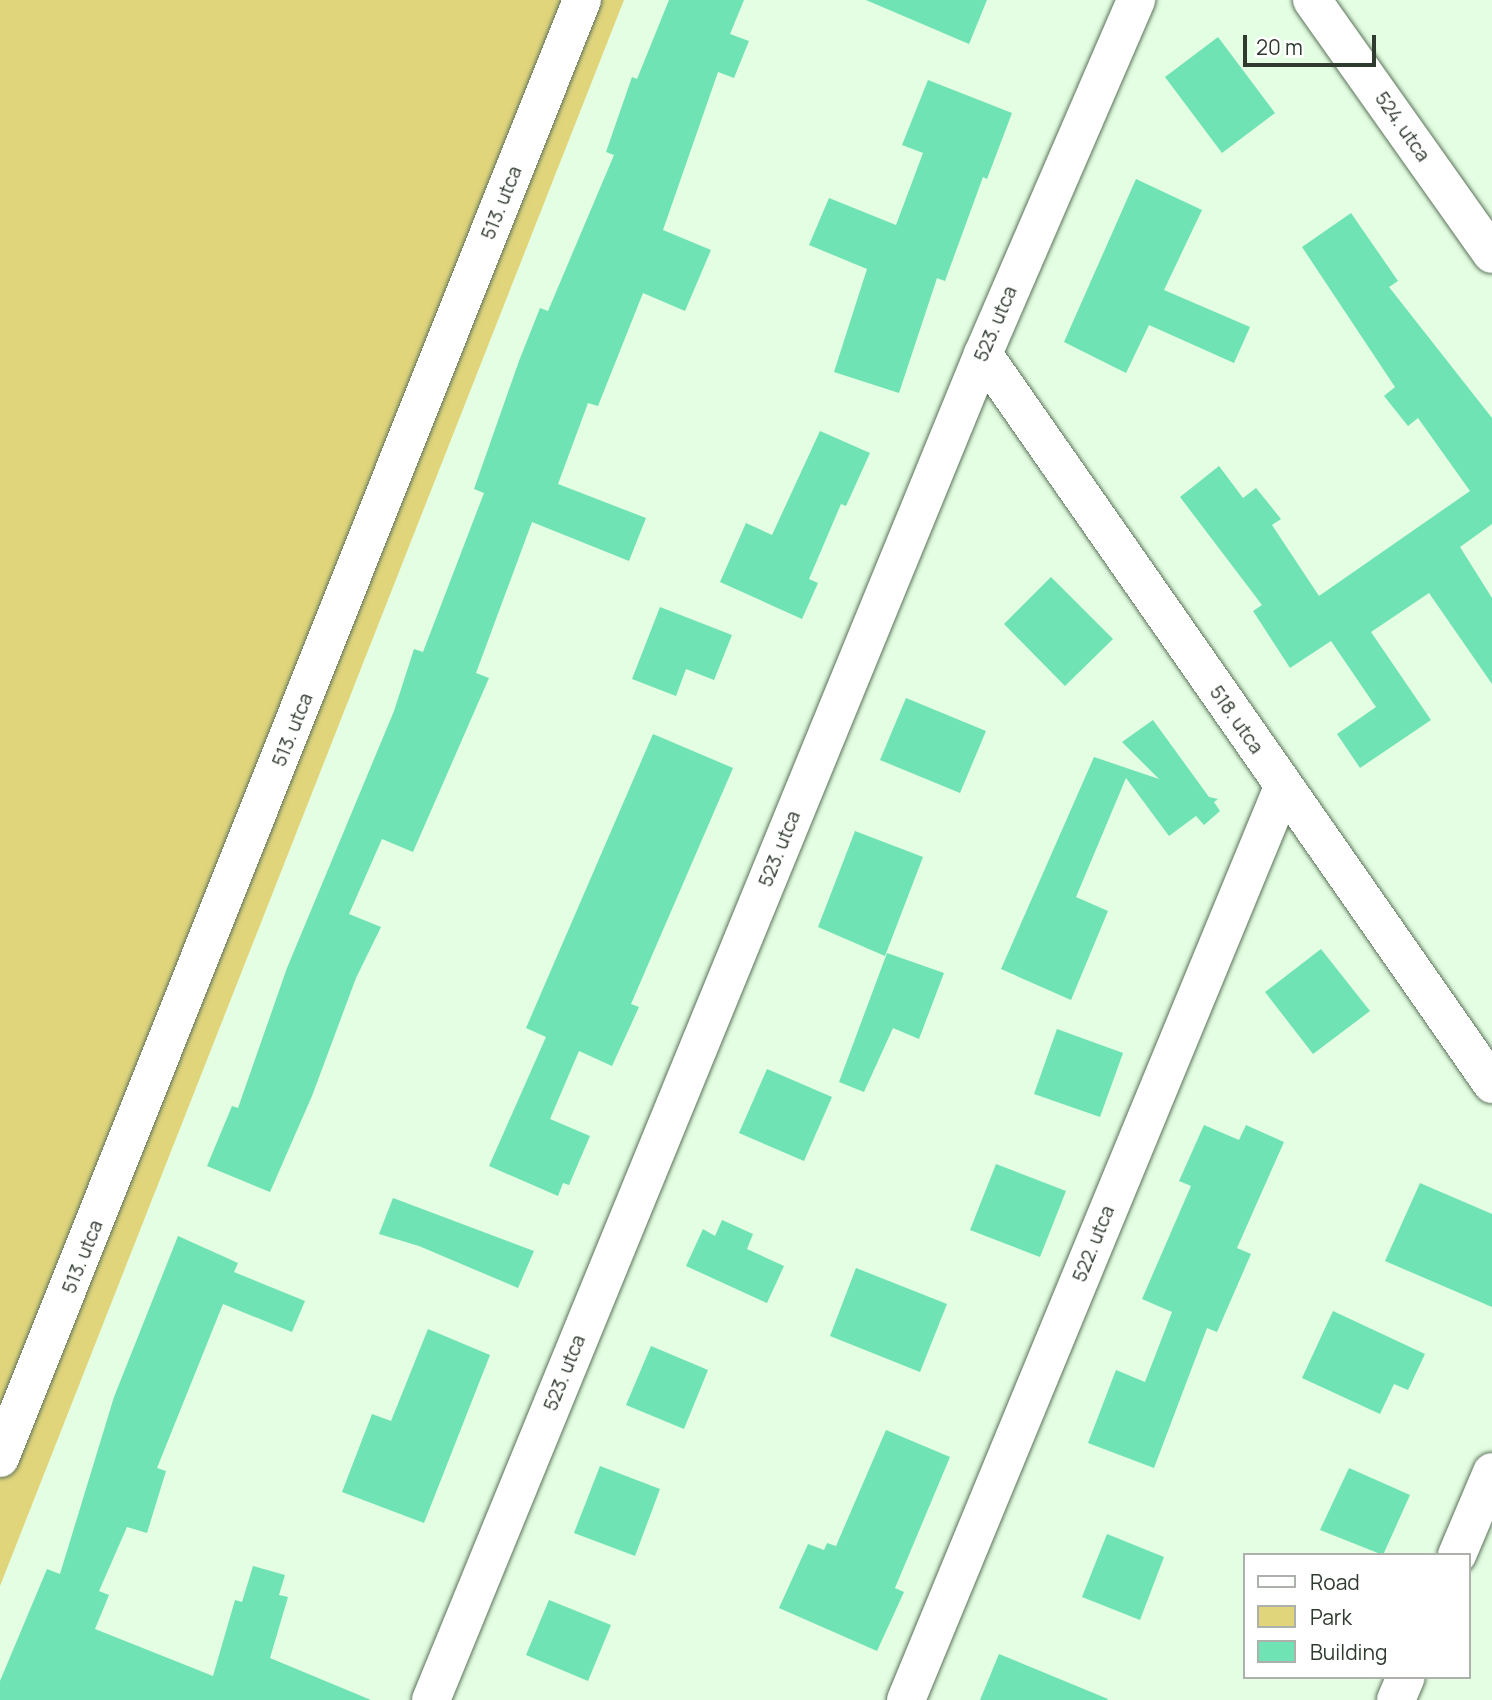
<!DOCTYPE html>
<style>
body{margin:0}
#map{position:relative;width:1492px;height:1700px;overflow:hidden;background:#e3fee2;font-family:Manrope,sans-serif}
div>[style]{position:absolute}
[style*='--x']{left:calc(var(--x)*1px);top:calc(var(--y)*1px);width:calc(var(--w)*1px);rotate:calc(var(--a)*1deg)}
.green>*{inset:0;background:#e1d57c}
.building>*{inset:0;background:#70e3b5}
.roads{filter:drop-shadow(0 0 2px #5b725a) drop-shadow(0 0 2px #5b725a)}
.minor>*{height:38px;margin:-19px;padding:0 19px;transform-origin:19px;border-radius:19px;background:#fff}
span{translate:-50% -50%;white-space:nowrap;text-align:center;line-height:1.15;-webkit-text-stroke:7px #fff;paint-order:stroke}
.street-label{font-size:19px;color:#303b30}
.legend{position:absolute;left:1243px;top:1553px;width:228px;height:126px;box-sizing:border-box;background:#fff;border:2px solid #acb1ac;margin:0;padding:9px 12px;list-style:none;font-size:21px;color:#303b30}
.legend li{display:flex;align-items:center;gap:14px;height:35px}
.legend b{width:35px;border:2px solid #acb1ac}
.scale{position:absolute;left:1243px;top:35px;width:133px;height:32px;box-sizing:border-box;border:4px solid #303b30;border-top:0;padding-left:9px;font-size:21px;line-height:24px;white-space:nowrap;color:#303b30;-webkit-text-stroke:5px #fff;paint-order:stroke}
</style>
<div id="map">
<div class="green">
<div style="clip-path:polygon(0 0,624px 0,0 1586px)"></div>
</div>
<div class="building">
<div style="clip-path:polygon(669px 0,744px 0,730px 34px,749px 41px,734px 78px,718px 72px,663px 230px,711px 250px,685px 311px,643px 293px,598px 406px,588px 403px,558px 484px,646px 518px,629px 561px,532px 522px,476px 673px,489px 678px,413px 852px,382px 839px,349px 914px,381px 927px,356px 978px,312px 1096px,270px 1192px,207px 1166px,232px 1106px,238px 1108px,287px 968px,394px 711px,414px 649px,423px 652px,484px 493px,474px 489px,519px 361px,540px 308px,548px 311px,614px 155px,606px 152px,632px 77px,637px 79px)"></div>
<div style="clip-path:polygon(866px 0,987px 0,969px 44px)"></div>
<div style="clip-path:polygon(1218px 37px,1275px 113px,1222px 153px,1165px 77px)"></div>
<div style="clip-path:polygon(928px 80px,1012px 113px,987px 179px,983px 177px,945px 281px,937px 278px,899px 393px,834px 372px,867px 269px,809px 245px,829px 198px,896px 225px,923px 153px,902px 145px)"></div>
<div style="clip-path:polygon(1136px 179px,1202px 210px,1164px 290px,1250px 327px,1234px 363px,1149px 325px,1126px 373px,1064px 342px)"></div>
<div style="clip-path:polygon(1351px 213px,1398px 281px,1389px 287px,1492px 418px,1492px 524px,1460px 547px,1492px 598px,1492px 684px,1429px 593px,1371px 632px,1431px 720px,1360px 768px,1337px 734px,1376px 707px,1331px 641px,1290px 668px,1253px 611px,1262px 605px,1180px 497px,1219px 466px,1243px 498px,1256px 488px,1281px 519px,1272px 525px,1319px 596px,1470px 491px,1418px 418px,1408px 426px,1384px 396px,1395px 387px,1302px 247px)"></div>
<div style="clip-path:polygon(820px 431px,870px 453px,846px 506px,841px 504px,809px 579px,818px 583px,802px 619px,720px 582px,746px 523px,772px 535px)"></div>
<div style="clip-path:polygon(1051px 577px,1113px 639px,1065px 686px,1004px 624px)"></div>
<div style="clip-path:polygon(660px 607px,732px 635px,714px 680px,686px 669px,676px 696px,632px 679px)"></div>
<div style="clip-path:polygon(906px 698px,986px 731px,960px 793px,880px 760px)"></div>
<div style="clip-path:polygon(1153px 720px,1209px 797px,1218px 799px,1214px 802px,1220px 811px,1204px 825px,1196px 816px,1169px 836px,1126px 778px,1076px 897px,1108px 911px,1071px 1000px,1001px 969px,1094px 757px,1159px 779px,1122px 742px)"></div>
<div style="clip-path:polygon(653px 734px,733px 768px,631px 1004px,639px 1007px,612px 1066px,579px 1051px,550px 1119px,590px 1136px,569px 1185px,563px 1183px,558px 1196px,489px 1166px,546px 1037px,526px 1028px)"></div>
<div style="clip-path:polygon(855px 831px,923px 857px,885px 956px,818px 927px)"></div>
<div style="clip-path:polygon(1321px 949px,1370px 1011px,1313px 1054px,1265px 992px)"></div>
<div style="clip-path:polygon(887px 953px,944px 973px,919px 1039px,893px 1028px,864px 1092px,839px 1082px)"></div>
<div style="clip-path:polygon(1057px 1029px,1123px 1053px,1100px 1117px,1034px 1094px)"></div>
<div style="clip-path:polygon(767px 1069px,832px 1097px,804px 1161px,739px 1133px)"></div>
<div style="clip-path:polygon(1204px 1125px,1239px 1140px,1246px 1125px,1284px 1142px,1237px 1248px,1251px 1254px,1217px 1332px,1207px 1328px,1154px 1468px,1088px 1443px,1116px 1370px,1145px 1382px,1172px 1312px,1142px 1299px,1191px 1186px,1179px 1181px)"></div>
<div style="clip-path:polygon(996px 1164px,1066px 1191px,1040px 1257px,970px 1230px)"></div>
<div style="clip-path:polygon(1420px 1183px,1492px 1214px,1492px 1307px,1385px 1261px)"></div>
<div style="clip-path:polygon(393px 1198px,534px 1251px,518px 1288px,419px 1246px,379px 1234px)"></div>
<div style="clip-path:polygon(722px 1220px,753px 1234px,747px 1249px,784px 1266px,767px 1303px,686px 1266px,703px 1229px,715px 1236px)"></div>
<div style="clip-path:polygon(178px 1236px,238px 1263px,234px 1272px,305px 1301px,292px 1332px,223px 1304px,157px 1468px,166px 1471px,147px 1533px,127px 1527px,99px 1591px,109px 1595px,95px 1629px,213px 1676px,235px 1600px,242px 1602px,253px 1566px,285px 1575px,279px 1595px,288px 1597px,270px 1658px,371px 1700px,0 1700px,0 1681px,47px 1569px,60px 1574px,114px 1397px)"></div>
<div style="clip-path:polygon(856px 1268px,947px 1304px,920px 1372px,830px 1336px)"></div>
<div style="clip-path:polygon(1333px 1311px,1425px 1354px,1408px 1390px,1394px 1384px,1380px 1414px,1302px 1378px)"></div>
<div style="clip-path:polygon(428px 1329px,490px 1355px,424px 1523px,342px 1492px,372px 1414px,391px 1421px)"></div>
<div style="clip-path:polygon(651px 1346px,708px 1370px,684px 1429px,626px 1405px)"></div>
<div style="clip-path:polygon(886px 1430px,950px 1457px,895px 1588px,904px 1592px,877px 1651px,779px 1608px,808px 1544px,824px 1550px,827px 1543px,836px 1546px)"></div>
<div style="clip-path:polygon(600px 1466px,660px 1489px,635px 1556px,574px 1533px)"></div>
<div style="clip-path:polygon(1349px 1468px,1410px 1495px,1383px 1555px,1320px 1530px)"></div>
<div style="clip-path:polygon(1107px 1534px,1164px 1557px,1140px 1620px,1082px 1597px)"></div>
<div style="clip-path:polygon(549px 1600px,611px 1625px,588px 1681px,526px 1655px)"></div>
<div style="clip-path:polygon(999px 1654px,1108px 1699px,1107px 1700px,980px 1700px)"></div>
</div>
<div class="roads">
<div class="minor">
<div style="--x:1312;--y:0;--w:311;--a:54.7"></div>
<div style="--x:983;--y:354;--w:890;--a:55.11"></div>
<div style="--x:0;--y:1458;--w:1570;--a:-68.24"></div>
<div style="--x:1457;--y:1555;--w:90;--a:-67.1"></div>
<div style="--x:431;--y:1700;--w:1455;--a:-67.7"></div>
<div style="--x:983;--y:354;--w:386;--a:-66.6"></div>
<div style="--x:906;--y:1700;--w:988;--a:-67.56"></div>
<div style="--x:1396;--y:1700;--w:25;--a:-67"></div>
</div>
</div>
<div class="street-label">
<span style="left:1402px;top:127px;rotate:55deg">524. utca</span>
<span style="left:502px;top:203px;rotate:-68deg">513. utca</span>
<span style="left:996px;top:324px;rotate:-67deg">523. utca</span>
<span style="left:1236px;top:720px;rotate:55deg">518. utca</span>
<span style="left:293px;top:730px;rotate:-68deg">513. utca</span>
<span style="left:780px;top:849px;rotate:-68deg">523. utca</span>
<span style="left:1094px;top:1244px;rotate:-68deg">522. utca</span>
<span style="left:83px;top:1257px;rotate:-68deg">513. utca</span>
<span style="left:565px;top:1373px;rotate:-68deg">523. utca</span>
</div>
<ul class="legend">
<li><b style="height:9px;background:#fff"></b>Road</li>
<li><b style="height:19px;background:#e1d57c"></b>Park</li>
<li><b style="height:19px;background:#70e3b5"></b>Building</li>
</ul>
<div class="scale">20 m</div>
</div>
